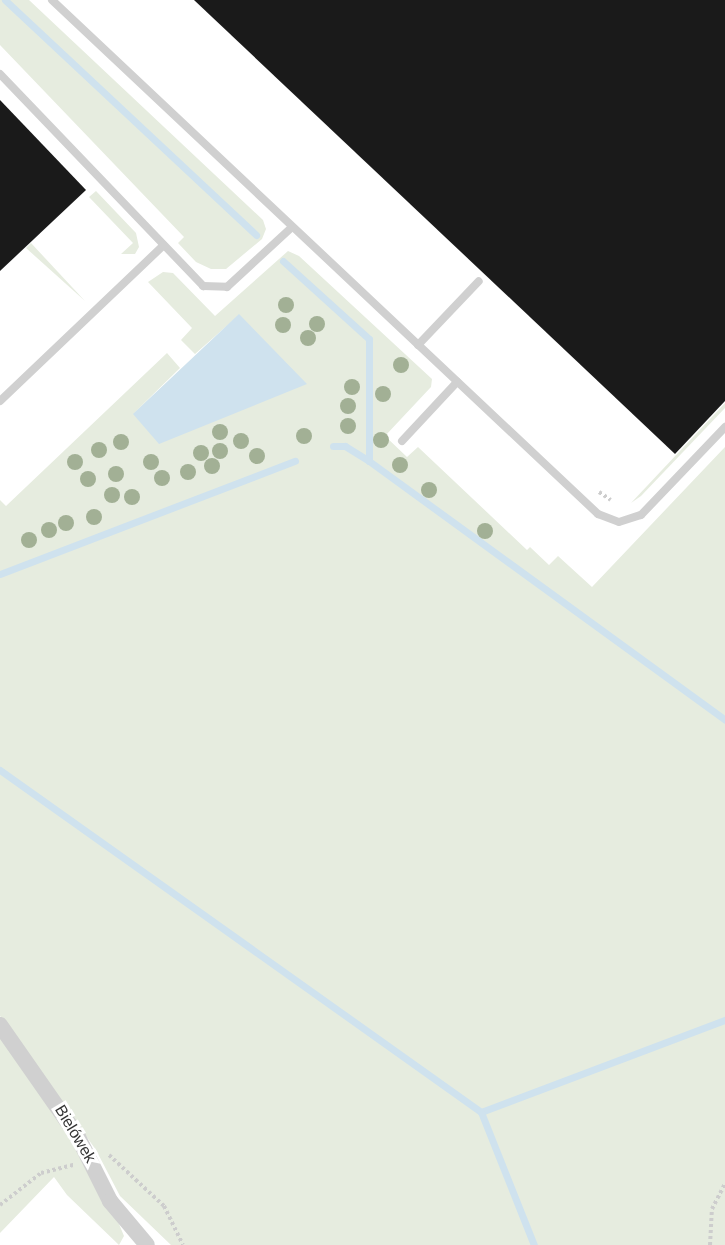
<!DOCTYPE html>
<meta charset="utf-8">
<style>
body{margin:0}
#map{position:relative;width:725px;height:1245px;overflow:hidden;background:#fff;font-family:Helvetica,sans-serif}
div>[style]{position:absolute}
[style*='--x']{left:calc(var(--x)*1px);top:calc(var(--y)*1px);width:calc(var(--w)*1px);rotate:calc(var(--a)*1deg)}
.green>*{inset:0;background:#e6ecdf}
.water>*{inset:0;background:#cfe2ee}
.stream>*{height:7px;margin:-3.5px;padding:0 3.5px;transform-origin:3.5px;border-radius:3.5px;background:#cfe2ee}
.building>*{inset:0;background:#1a1a1a}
.path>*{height:4px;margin-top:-2px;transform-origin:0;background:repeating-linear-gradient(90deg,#cdcdcd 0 3px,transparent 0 6px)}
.service>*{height:8px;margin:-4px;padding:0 4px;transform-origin:4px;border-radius:4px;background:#d0d0d0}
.minor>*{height:16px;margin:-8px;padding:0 8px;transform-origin:8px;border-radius:8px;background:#d0d0d0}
.trees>*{width:16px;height:16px;margin:-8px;border-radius:50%;background:#a2b095}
span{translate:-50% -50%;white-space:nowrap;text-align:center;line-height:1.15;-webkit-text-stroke:6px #fff;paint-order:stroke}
.street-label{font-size:16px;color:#333}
</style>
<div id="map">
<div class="green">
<div style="clip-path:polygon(0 0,29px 0,263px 220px,266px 229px,262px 239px,226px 269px,211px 269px,196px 262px,178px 243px,184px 237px,0 45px)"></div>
<div style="clip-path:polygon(96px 191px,136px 233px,139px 247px,135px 254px,121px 254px,133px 243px,89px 197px)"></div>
<div style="clip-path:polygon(31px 243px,85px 301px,26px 248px)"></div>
<div style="clip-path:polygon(288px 251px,299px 256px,432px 379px,431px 387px,385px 436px,407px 457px,418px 447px,527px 550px,530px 547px,549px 565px,558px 556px,592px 587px,725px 447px,725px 1245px,171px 1245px,120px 1196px,96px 1150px,0 1016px,0 500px,6px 506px,167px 353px,180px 368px,133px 414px,239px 315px,195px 354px,181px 340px,192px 328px,148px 282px,163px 272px,173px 273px,215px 316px)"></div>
<div style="clip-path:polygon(725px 403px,725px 408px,641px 496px,631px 503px)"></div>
<div style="clip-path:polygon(0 1037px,54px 1112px,119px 1224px,124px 1236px,119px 1245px,67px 1195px,54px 1177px,0 1233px)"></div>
</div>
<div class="water">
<div style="clip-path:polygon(239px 314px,307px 384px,159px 444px,133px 414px)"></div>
</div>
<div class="stream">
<div style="--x:5;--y:0;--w:344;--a:43.1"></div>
<div style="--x:283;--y:261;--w:116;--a:42.2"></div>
<div style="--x:369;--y:339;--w:122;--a:90"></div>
<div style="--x:369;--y:461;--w:440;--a:36"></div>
<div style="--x:333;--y:446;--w:12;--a:0"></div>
<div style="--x:345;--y:446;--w:28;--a:32"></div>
<div style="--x:0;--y:574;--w:316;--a:-21"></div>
<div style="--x:0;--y:770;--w:590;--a:35.41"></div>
<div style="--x:481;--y:1112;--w:261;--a:-20.7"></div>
<div style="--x:481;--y:1112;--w:143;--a:68.3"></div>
</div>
<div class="building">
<div style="clip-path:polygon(194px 0,725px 0,725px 401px,675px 454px)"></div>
<div style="clip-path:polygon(0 100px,86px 190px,0 271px)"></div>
</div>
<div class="path">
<div style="--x:599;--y:492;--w:14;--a:34"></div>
<div style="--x:109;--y:1155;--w:75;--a:42.8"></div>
<div style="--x:164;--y:1206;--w:43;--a:64"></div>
<div style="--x:0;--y:1205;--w:52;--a:-38"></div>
<div style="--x:41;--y:1173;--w:34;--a:-14"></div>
<div style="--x:710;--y:1245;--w:36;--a:-87"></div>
<div style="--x:712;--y:1209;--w:28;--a:-63"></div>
</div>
<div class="service">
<div style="--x:52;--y:0;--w:750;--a:43.27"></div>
<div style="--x:598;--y:514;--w:22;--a:21"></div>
<div style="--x:619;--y:522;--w:23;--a:-18"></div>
<div style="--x:641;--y:515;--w:122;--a:-46.3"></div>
<div style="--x:0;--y:74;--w:294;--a:46.2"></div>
<div style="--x:203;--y:286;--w:24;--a:2"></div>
<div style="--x:227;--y:287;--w:88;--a:-42.7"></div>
<div style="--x:418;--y:345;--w:88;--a:-46.4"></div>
<div style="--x:0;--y:401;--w:226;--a:-43.6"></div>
<div style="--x:402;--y:441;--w:81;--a:-47"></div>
</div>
<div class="minor">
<div style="--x:0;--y:1025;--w:136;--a:55.1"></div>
<div style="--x:78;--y:1137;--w:72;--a:63.4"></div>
<div style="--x:110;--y:1201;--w:57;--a:49.9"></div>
</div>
<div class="trees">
<div style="left:286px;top:305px"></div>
<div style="left:317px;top:324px"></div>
<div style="left:283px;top:325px"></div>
<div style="left:308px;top:338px"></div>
<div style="left:401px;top:365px"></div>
<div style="left:352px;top:387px"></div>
<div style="left:383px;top:394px"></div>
<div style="left:348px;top:406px"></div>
<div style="left:348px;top:426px"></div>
<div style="left:220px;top:432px"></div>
<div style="left:304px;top:436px"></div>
<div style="left:381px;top:440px"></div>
<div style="left:241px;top:441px"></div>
<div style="left:121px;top:442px"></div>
<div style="left:99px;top:450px"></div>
<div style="left:220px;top:451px"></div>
<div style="left:201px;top:453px"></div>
<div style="left:257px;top:456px"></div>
<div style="left:75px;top:462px"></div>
<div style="left:151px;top:462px"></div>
<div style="left:400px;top:465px"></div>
<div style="left:212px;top:466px"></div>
<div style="left:188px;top:472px"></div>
<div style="left:116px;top:474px"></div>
<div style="left:162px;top:478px"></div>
<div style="left:88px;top:479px"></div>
<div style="left:429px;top:490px"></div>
<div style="left:112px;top:495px"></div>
<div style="left:132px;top:497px"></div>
<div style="left:94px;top:517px"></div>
<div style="left:66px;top:523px"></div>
<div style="left:49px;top:530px"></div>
<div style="left:485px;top:531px"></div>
<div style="left:29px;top:540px"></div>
</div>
<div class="street-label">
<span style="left:75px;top:1134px;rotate:59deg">Bielówek</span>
</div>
</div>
